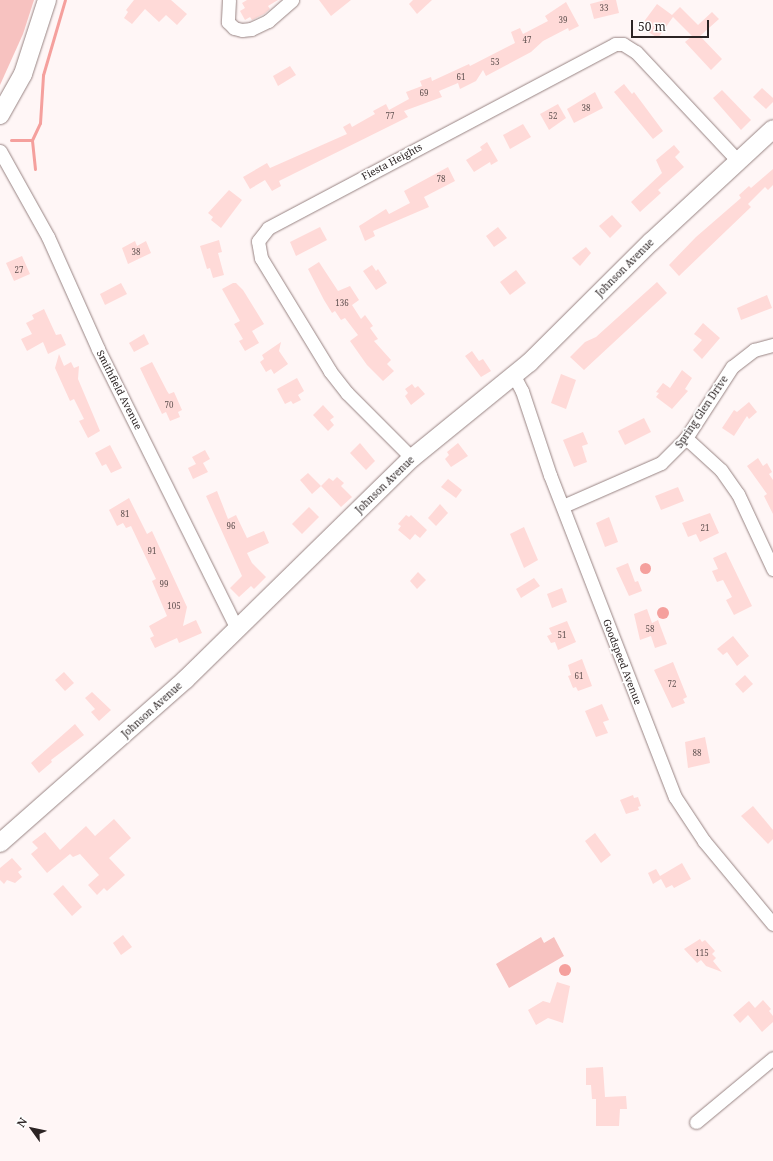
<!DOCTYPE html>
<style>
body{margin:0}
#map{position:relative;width:773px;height:1161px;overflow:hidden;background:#fff6f6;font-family:"Noto Serif",serif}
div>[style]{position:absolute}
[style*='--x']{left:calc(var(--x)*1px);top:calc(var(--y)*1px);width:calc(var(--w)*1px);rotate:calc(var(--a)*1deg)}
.green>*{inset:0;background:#f7c2c0}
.water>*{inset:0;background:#f5a09d}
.round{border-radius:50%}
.stream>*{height:3px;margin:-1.5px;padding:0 1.5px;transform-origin:1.5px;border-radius:1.5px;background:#f5a09d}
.building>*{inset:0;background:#ffdad8}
.roads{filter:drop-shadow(0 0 1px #988483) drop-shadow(0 0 1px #988483)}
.street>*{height:13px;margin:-6.5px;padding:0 6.5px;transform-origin:6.5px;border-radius:6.5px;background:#fff}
.secondary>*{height:18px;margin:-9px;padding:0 9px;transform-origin:9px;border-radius:9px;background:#fff}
span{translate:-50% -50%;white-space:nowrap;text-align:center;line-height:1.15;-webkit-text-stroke:3.5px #fff;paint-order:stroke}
.number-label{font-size:8px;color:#615251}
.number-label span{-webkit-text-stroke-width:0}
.street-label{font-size:10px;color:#2c2424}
.north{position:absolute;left:12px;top:1109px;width:40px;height:40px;-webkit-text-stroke:3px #fff;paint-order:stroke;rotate:303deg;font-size:11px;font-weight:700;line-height:16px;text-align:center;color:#2c2424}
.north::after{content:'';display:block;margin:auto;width:14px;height:18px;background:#2c2424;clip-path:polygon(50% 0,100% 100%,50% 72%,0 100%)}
.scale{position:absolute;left:631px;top:20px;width:78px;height:18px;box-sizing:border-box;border:2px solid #2c2424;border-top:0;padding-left:5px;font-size:12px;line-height:14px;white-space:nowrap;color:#2c2424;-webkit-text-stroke:3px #fff;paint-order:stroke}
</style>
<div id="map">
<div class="green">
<div style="clip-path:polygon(0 0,34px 0,23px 34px,0 85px)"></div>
<div style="clip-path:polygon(541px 937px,544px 943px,554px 937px,564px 956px,509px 988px,496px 964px)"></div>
</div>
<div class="water">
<div class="round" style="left:639.5px;top:562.5px;width:11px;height:11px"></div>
<div class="round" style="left:657px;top:607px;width:12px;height:12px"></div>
<div class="round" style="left:559px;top:964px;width:12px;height:12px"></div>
</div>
<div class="stream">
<div style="--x:11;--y:140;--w:21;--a:0"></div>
<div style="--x:35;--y:169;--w:29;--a:-96"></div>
<div style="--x:32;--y:140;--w:19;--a:-65"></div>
<div style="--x:40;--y:123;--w:48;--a:-86.4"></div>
<div style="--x:43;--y:75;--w:78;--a:-73.7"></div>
</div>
<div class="building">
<div style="clip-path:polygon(134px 0,171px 0,187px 14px,177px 25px,166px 15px,159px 22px,145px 9px,132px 24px,124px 18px,128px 12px,126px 10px)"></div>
<div style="clip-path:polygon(247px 0,278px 0,268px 6px,270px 9px,264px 14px,252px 20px,250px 17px,245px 20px,240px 11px,245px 8px,242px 3px)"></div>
<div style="clip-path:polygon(319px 0,351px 0,331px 16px)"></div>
<div style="clip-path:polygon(413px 0,432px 0,417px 14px,409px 4px)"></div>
<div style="clip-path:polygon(605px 0,616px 0,619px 13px,594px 19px,590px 4px)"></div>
<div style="clip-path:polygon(566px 2px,579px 26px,569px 31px,568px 28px,543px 41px,531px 52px,486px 76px,483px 70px,476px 81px,460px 89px,458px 83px,439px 91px,442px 97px,404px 111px,408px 117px,279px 181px,281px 186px,272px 191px,265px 180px,250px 189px,243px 177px,267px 163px,270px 168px,347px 134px,343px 127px,350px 123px,352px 127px,375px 114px,373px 111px,386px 104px,389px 110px,409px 99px,406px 92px,422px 86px,420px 81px,431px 77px,432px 81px,469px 64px,470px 66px,515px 43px,511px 32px,520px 28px,523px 34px,548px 21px,545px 16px)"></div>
<div style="clip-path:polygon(657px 4px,672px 15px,680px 7px,698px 25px,712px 12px,719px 19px,700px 36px,722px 59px,711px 70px,685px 42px,692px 36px,673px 17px,658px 38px,640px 27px)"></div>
<div style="clip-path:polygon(290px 66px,296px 75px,278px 86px,273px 76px)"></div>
<div style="clip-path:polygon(624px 84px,632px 94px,634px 92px,663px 131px,653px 139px,614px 92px)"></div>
<div style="clip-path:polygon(762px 88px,773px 98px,773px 102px,766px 109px,753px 97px)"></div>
<div style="clip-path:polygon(722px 90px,751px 120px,741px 130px,713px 98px)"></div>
<div style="clip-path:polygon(595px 92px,603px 108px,574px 123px,567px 109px)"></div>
<div style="clip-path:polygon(558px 104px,566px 118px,549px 130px,540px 114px)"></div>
<div style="clip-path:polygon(523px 124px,531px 137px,510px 149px,503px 135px)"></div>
<div style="clip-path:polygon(487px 142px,498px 161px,491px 165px,490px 162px,474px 172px,466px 160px,482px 150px,480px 147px)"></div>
<div style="clip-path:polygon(674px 145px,680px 152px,675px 157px,684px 167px,658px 190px,661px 193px,640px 212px,631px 202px,662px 173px,656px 160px)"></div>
<div style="clip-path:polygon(448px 167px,455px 181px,424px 197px,429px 207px,373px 231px,375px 236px,365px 241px,359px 226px,386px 209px,389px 214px,410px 203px,404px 191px)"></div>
<div style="clip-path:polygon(773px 169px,773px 185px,768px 190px,765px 187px,748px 204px,751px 207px,679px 276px,669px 265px,696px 237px,741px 198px,739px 195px,749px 186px,751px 188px)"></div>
<div style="clip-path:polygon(229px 190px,242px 200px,221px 228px,211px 220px,213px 217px,208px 213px)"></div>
<div style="clip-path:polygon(612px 215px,622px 226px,610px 238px,599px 226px)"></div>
<div style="clip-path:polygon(320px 227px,327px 240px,296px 256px,290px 242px)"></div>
<div style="clip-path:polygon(498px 227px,507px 238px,494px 247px,486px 236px)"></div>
<div style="clip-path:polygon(219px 240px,222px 252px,218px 253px,224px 275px,213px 278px,210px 268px,207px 269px,200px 246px)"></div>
<div style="clip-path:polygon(135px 241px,137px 246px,146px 241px,151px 253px,128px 264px,122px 248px)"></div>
<div style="clip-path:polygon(586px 247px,591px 253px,580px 266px,572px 258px)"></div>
<div style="clip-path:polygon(22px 256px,30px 274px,14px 281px,6px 263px)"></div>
<div style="clip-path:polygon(319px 262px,338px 291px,350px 286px,359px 300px,352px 305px,361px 319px,365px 315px,373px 326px,370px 328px,378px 339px,374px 341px,391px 360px,387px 364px,394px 371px,383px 381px,367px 365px,350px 341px,358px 335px,345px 318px,341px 320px,335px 311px,332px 313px,324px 300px,308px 269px)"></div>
<div style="clip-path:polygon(372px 265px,376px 271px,378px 269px,387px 283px,376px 290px,363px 271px)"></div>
<div style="clip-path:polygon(516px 270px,526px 283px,510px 295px,500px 282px)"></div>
<div style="clip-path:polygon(657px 282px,667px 293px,584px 370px,570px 357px,585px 342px,596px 337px)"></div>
<div style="clip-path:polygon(121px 283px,127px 294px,105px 305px,100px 294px)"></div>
<div style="clip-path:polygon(233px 283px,236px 283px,243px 290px,264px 324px,252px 331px,259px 343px,245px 351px,239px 341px,243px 339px,234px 324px,240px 321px,222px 289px)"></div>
<div style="clip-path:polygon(767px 295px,772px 308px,741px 320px,737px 308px)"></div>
<div style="clip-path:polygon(44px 309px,56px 335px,61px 334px,66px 345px,48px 354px,43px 342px,27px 351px,21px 339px,32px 334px,26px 323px,34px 319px,32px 315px)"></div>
<div style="clip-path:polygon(703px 323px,720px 338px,702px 359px,693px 350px,702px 340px,694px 334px)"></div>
<div style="clip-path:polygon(144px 334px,149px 344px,134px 352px,129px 343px)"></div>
<div style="clip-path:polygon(281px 342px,279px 351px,288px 364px,274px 374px,271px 369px,266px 372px,260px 362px,264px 359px,262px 355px)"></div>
<div style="clip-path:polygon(472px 351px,479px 361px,483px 359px,491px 371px,481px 377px,465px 356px)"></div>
<div style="clip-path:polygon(59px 354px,64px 366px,71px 362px,74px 368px,79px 366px,78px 379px,100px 431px,88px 438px,79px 421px,84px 419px,74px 399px,70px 401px,55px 368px)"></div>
<div style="clip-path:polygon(152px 362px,167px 391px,169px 394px,174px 392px,182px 410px,178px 412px,180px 417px,170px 421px,166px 412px,162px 414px,140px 368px)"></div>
<div style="clip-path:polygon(682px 370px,692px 378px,685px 389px,688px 391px,672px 409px,656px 397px,659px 393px,656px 392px,663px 383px,670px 388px)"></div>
<div style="clip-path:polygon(561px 374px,576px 380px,566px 409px,551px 403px)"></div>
<div style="clip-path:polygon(297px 378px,304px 391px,298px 395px,301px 400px,293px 404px,291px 401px,285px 404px,277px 389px)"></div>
<div style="clip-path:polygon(412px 384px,415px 388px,418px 386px,425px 394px,411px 405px,405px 396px,408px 393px,405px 389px)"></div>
<div style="clip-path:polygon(749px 402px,757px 412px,749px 419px,747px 416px,734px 436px,722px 428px,734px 410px,737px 412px)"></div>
<div style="clip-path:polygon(323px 405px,334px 417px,330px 420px,334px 425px,328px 431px,313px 415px)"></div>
<div style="clip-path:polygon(644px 418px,651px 432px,625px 445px,618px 431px)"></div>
<div style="clip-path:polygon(583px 432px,588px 444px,582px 446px,587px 462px,574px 467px,563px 440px)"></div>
<div style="clip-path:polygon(360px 443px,375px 461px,366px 470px,350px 453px)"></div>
<div style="clip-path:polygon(458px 443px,468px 456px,451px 467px,445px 459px,449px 455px,447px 452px)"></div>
<div style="clip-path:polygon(110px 445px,122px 468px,111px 473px,106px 464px,102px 466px,95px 453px)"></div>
<div style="clip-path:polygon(205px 450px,210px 459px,203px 463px,208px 472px,193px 479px,188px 468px,196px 464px,192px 457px)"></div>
<div style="clip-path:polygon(758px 458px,763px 466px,767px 463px,772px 472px,769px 474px,773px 480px,773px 514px,764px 496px,767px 494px,747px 466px)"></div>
<div style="clip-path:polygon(308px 473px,321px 486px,312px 494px,300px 480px)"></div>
<div style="clip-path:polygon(337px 477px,344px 483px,341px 486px,352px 497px,341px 507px,321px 486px,329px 478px,333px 481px)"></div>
<div style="clip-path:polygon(448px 479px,462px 490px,456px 498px,441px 487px)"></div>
<div style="clip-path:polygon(678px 487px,684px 501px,661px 510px,655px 496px)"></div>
<div style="clip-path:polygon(217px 491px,228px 519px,236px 515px,247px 538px,264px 531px,269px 543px,247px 553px,252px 563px,266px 577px,254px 589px,251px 586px,239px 597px,230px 588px,242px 576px,206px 496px)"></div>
<div style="clip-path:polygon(129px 498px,147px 534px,152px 531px,187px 607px,183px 626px,196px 620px,202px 633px,179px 643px,177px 638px,155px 648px,150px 638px,154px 636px,149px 626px,167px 616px,152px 581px,156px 579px,131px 526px,126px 528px,123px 523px,117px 526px,109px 510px)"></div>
<div style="clip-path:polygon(440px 504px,448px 513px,436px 526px,428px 518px)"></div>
<div style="clip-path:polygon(309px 507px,319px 517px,302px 534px,292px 524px)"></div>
<div style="clip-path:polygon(710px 513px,719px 533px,700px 542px,696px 534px,688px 537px,682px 523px)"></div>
<div style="clip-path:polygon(406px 515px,409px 517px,411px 515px,427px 530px,420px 538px,415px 534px,410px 540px,398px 530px,401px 526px,398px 524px)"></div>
<div style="clip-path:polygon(609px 517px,618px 542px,605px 547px,596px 523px)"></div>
<div style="clip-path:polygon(524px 527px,538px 560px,524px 568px,510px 534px)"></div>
<div style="clip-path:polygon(726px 552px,752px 606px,734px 615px,726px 600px,732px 597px,723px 580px,717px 582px,712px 571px,718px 569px,713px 558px)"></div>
<div style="clip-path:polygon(628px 563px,635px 582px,638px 581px,642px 591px,629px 596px,616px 568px)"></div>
<div style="clip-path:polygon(418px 572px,426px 580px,417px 589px,410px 581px)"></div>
<div style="clip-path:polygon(534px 578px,540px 586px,521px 598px,516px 589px)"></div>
<div style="clip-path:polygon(562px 588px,567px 602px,552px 608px,547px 594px)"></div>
<div style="clip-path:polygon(647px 609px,652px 623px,658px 620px,667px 644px,655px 648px,651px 636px,640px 640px,634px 614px)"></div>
<div style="clip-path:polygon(567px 621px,576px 642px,558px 650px,555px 642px,551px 643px,547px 636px,552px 634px,549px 628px)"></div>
<div style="clip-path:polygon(733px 636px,749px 656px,737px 666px,727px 652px,723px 655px,717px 649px)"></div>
<div style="clip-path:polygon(582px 659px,592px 686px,578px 691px,576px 687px,573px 688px,568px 676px,571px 675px,568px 665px)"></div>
<div style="clip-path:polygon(673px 662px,687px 697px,683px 699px,685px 703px,672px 708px,654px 670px)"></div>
<div style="clip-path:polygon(64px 672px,74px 683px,65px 691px,55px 680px)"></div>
<div style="clip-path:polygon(745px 675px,753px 684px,743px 693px,735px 684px)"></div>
<div style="clip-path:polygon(92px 692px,111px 710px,99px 721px,91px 712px,95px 709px,85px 698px)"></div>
<div style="clip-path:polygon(602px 704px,609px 720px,603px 722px,608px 733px,596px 737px,585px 711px)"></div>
<div style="clip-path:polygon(75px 724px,84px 735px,51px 760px,52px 762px,39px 773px,31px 763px)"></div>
<div style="clip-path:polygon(705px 737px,710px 763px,688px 768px,685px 742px)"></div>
<div style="clip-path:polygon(633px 795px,634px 798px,638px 797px,641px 806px,638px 807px,639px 810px,626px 814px,620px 800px)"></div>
<div style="clip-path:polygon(753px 806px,773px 830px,773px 839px,768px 844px,741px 816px)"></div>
<div style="clip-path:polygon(114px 819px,131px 838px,109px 858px,125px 875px,107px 891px,104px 888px,97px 895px,88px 885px,99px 875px,80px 854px,73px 857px,70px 854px,47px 873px,31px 854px,38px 848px,32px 842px,45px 832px,60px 850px,86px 826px,95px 836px)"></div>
<div style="clip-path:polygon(595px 833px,611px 855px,601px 863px,585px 841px)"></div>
<div style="clip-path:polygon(12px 858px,22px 869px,18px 872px,22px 877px,15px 883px,7px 880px,4px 884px,0 880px,0 868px)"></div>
<div style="clip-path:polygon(682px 863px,691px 879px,674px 888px,672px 885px,666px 888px,661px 879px,653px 884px,648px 873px,656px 869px,660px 876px)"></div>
<div style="clip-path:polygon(63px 885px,82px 907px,72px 916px,53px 894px)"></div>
<div style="clip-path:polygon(123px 935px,132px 947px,121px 955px,113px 943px)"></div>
<div style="clip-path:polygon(700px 939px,702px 942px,705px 940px,715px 951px,712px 954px,716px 958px,713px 961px,722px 972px,706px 966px,701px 960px,697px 963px,684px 949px)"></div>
<div style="clip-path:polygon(557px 982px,570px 986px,563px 1023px,548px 1018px,536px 1025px,528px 1010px,543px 1001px,550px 1003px)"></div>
<div style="clip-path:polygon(763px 1000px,771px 1009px,769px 1011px,773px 1016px,773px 1022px,762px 1032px,748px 1015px,740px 1023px,733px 1015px,749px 1001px,755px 1008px)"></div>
<div style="clip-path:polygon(603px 1067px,605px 1097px,626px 1096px,627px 1109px,620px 1109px,619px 1126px,596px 1126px,596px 1099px,592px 1099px,591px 1085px,586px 1085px,586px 1068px)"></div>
</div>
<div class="roads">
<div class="street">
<div style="--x:229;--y:0;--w:22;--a:93"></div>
<div style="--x:228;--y:22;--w:8;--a:45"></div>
<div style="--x:234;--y:28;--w:8;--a:14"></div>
<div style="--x:242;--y:30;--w:9;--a:-6"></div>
<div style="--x:251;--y:29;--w:19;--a:-25"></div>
<div style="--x:268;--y:21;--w:32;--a:-41"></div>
<div style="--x:0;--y:151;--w:98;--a:60.8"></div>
<div style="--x:48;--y:237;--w:123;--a:65.9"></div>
<div style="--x:98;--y:349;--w:313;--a:63.6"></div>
<div style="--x:514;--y:376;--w:17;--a:62"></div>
<div style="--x:522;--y:391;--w:89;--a:71.6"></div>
<div style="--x:550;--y:475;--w:345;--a:68.8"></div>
<div style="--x:675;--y:797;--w:53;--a:56.6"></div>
<div style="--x:704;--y:841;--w:108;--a:50.3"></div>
<div style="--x:686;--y:438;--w:47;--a:42.4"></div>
<div style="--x:721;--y:470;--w:29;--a:55"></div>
<div style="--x:738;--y:494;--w:83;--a:65"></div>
<div style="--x:412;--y:458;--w:92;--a:-135"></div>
<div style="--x:347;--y:393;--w:28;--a:-128"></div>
<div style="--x:330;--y:371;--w:132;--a:-121.4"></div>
<div style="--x:261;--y:258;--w:17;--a:-100"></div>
<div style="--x:258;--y:241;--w:16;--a:-52"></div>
<div style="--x:268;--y:228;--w:393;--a:-27.9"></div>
<div style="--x:615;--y:44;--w:8;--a:0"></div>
<div style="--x:623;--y:44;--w:15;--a:32"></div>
<div style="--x:636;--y:52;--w:149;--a:46.9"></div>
<div style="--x:563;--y:506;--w:107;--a:-23.7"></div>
<div style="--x:661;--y:463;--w:35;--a:-45"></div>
<div style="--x:686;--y:438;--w:85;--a:-57.1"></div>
<div style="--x:732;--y:367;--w:28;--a:-38"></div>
<div style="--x:754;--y:350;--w:20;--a:-15"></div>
<div style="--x:696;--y:1122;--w:100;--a:-39.7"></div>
</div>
<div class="secondary">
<div style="--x:0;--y:115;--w:47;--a:-60.7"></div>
<div style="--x:23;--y:74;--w:78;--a:-72"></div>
<div style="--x:0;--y:843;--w:247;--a:-41.4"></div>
<div style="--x:185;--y:680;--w:318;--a:-44.4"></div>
<div style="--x:412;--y:458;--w:151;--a:-39.1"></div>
<div style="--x:529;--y:363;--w:172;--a:-44.8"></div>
<div style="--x:651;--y:242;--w:166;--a:-42.8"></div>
</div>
</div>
<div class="number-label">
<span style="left:604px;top:8px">33</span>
<span style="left:563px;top:20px">39</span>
<span style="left:527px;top:40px">47</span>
<span style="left:495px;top:62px">53</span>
<span style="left:461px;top:77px">61</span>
<span style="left:424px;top:93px">69</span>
<span style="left:586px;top:108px">38</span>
<span style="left:390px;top:116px">77</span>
<span style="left:553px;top:116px">52</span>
<span style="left:441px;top:179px">78</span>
<span style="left:136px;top:252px">38</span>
<span style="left:19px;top:270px">27</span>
<span style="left:342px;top:303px">136</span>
<span style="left:169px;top:405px">70</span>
<span style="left:125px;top:514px">81</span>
<span style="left:231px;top:526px">96</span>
<span style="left:705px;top:528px">21</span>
<span style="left:152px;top:551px">91</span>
<span style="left:164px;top:584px">99</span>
<span style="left:174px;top:606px">105</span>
<span style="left:650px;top:629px">58</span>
<span style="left:562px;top:635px">51</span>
<span style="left:579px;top:676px">61</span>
<span style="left:672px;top:684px">72</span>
<span style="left:697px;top:753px">88</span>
<span style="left:702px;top:953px">115</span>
</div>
<div class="street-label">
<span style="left:392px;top:162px;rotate:-28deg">Fiesta Heights</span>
<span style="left:625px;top:268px;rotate:-45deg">Johnson Avenue</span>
<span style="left:119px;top:390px;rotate:63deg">Smithfield Avenue</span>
<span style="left:702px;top:412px;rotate:-56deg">Spring Glen Drive</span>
<span style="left:385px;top:485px;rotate:-44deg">Johnson Avenue</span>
<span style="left:622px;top:662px;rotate:69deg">Goodspeed Avenue</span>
<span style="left:152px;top:710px;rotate:-42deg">Johnson Avenue</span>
</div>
<div class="north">N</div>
<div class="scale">50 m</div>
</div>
